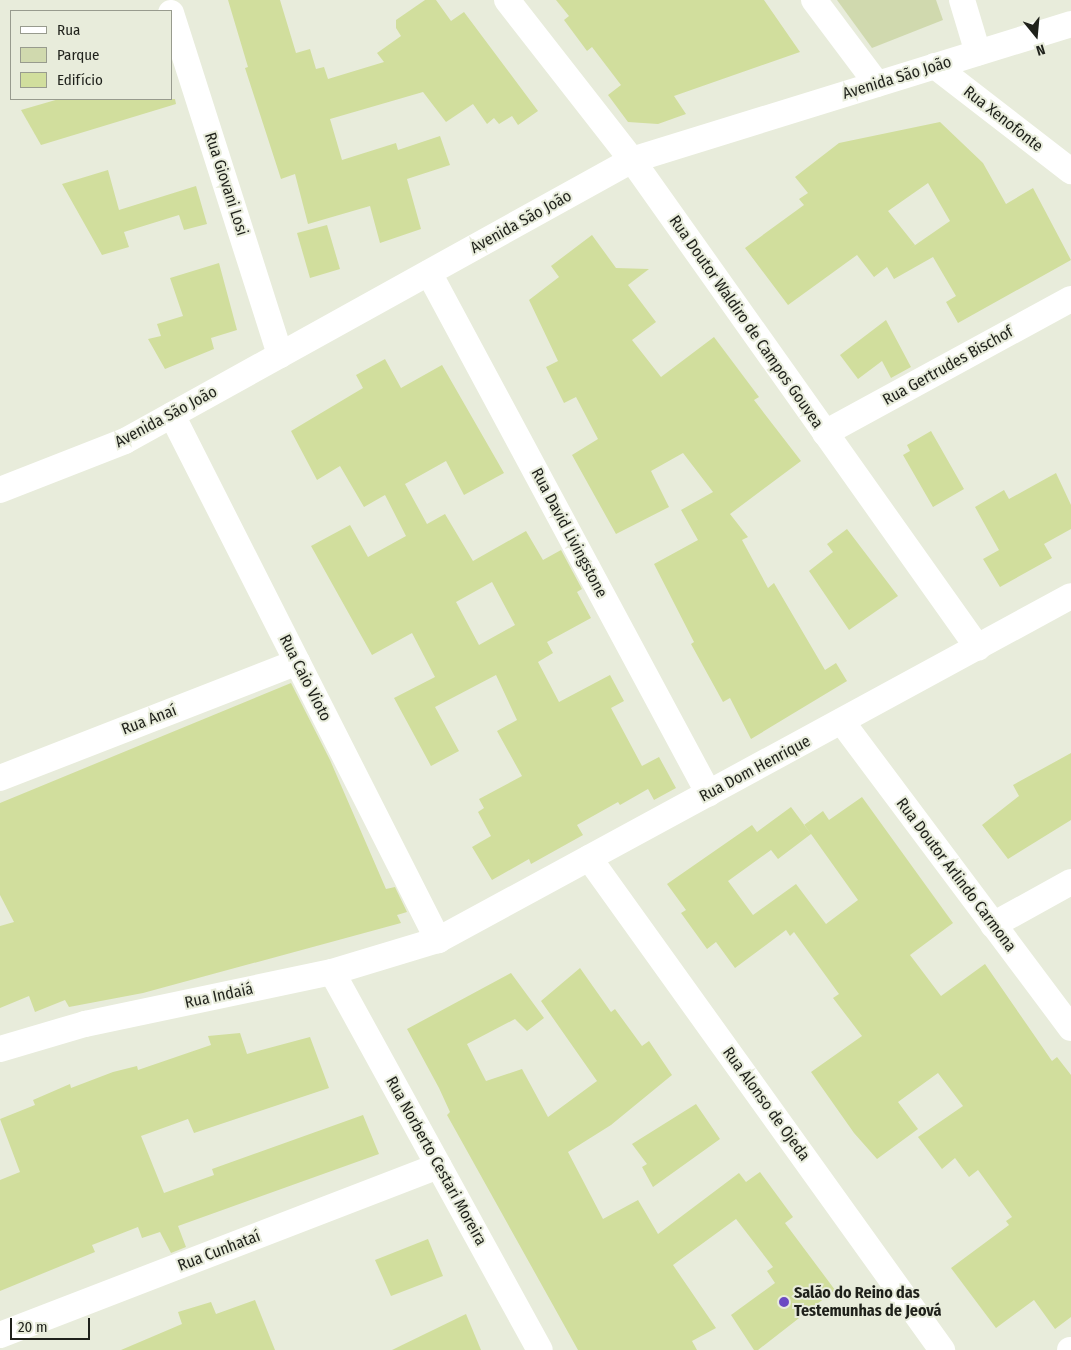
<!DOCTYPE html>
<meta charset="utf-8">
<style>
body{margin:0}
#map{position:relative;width:1071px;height:1350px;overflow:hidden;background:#e8ecdb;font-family:"Fira Sans Condensed",sans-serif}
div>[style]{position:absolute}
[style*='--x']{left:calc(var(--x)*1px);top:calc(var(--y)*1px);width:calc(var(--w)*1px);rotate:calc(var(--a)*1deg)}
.green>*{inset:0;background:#d0d9ae}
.building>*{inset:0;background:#d1de9d}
.street>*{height:26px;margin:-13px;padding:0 13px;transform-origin:13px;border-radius:13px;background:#fff}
.dots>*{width:14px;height:14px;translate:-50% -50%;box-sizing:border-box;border:2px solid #e8ecdb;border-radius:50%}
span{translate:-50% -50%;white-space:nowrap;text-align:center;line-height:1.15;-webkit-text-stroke:4px #e8ecdb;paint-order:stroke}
.street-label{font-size:16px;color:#1f211b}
.poi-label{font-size:16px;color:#1f211b;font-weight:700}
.left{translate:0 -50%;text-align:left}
.legend{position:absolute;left:10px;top:10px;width:162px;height:90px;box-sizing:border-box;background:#e8ecdb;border:1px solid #989b8e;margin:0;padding:6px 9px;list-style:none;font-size:15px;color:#1f211b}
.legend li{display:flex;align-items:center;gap:10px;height:25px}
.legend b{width:25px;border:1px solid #989b8e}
.north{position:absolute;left:1011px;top:10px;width:50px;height:50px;-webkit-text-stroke:4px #e8ecdb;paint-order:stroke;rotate:163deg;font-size:14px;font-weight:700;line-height:20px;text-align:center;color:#1f211b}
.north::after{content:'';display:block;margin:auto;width:18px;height:22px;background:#1f211b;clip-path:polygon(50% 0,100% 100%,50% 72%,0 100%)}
.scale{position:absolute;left:10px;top:1318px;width:80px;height:22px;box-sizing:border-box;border:2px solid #1f211b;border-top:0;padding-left:6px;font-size:15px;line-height:18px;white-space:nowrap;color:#1f211b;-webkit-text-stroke:4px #e8ecdb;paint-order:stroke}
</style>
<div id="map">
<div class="green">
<div style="clip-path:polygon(837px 0,936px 0,943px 20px,872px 48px)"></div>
</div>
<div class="building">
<div style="clip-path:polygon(228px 0,280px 0,296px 53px,310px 49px,316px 69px,324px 67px,328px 79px,384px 62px,377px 53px,401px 36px,396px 28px,396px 20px,425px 0,436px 0,451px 21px,464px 12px,538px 111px,518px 125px,512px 116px,499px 124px,494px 118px,487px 124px,473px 104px,446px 122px,423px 92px,330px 119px,342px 160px,396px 143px,398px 150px,440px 136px,450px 165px,407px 179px,421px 229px,380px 243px,370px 206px,308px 224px,295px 174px,281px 179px,245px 68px,248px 67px)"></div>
<div style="clip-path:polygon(556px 0,764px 0,800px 52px,674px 96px,686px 114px,658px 124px,628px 122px,608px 95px,621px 85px,592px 47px,587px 51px,564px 20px,569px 16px)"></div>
<div style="clip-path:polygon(59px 99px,175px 99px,176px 104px,41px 145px,21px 110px)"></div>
<div style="clip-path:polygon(evenodd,940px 122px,983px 163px,1006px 204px,1033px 188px,1071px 260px,958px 323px,946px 302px,956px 296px,933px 257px,894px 279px,887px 267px,874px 277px,857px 255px,788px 305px,745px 248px,804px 205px,799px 199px,808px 193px,795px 177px,839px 143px,940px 122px,928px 183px,950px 221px,908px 250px,915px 245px,888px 211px,928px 183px)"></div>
<div style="clip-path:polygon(108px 170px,119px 210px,196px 186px,207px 224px,184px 230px,179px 215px,124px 232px,129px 247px,102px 255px,62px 184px)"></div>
<div style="clip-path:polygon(327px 225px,340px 269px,310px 278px,297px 233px)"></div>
<div style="clip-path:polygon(592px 235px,616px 268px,649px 269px,628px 285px,656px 322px,632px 340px,661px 377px,714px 337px,759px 397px,754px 400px,801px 461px,730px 514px,748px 537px,742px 540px,768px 588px,774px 583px,825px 670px,836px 663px,847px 681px,751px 739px,730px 698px,723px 702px,691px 644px,694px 642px,654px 564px,698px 540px,681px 510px,713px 492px,683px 453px,651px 471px,669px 507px,616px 534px,572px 455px,598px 439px,576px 397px,564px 403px,546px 367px,558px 361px,529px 300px,559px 277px,551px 266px)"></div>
<div style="clip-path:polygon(219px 263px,237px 330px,211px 338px,214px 349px,165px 369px,148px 339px,161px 336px,157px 324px,183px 316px,170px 278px)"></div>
<div style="clip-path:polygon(886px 320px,911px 367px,891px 378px,882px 361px,858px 379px,840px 355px)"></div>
<div style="clip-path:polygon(evenodd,385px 359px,401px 388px,442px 365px,504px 473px,464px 495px,446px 461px,405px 484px,427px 524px,445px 514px,473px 561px,526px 531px,543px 560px,561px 550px,582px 589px,577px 592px,591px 618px,547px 642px,553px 653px,538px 662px,559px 702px,610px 675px,624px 701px,611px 708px,642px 766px,659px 757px,676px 788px,654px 800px,648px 789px,620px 805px,618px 802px,577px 825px,583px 835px,531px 864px,529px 859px,492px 880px,472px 847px,491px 836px,478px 812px,484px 808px,479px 799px,522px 776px,497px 731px,517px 720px,496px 675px,435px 707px,459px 751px,431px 766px,394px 698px,435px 677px,412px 633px,372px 655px,311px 546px,350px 525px,368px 557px,406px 536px,385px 495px,364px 507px,340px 466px,317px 480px,291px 431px,363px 388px,356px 375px,385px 359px,492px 582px,515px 625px,479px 645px,456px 602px,492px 582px)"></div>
<div style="clip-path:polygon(931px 431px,964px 489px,933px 507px,903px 455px,910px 451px,907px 445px)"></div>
<div style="clip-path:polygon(1056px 473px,1071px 505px,1071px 529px,1044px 544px,1052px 558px,1000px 587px,983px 559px,999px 550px,975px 507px,1004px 490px,1009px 499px)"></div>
<div style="clip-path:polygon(847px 529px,898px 596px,849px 630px,809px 571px,833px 552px,827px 544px)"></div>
<div style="clip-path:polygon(291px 683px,330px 760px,386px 889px,395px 887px,407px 912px,397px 915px,401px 923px,143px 993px,69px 1007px,65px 1000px,35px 1012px,29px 996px,0 1008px,0 926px,14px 922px,0 895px,0 803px)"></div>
<div style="clip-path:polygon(1071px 753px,1071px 820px,1008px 859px,982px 825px,1019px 796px,1013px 785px)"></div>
<div style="clip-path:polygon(evenodd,862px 797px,953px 923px,910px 955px,941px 996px,985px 964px,1052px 1061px,1057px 1057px,1071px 1075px,1071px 1317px,1055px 1329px,1034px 1300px,996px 1328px,951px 1268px,1009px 1225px,1006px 1221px,1012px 1217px,978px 1170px,969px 1177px,955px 1158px,942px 1169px,918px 1137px,963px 1106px,938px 1073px,898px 1102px,918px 1129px,877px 1159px,854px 1133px,811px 1072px,862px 1036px,833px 998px,839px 994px,794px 932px,790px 936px,786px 930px,735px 968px,716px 942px,707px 949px,681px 913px,686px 910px,667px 884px,752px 825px,757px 832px,791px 807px,811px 834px,804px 825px,823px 811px,829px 820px,862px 797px,811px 834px,858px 900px,826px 924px,796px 884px,753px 915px,728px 881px,771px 850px,778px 859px,811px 834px)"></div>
<div style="clip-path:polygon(580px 968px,611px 1012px,615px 1009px,642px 1046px,649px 1041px,672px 1075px,611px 1125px,568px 1152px,603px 1219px,638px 1200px,658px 1234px,739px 1173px,746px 1182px,760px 1172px,793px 1217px,785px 1223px,835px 1290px,758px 1350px,754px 1350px,731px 1315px,775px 1283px,767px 1271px,773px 1267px,736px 1219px,673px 1265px,716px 1328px,692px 1341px,697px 1350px,578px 1350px,447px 1115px,450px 1112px,439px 1088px,407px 1029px,511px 973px,544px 1018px,527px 1031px,515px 1019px,467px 1044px,486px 1081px,522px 1069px,548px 1117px,597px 1081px,541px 1001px)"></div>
<div style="clip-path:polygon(240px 1033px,247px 1054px,310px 1037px,329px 1088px,194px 1133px,188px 1119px,141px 1136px,164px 1193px,214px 1175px,212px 1169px,363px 1115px,379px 1154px,178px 1226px,186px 1247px,171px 1253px,160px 1232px,142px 1238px,138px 1227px,92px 1245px,95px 1252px,0 1291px,0 1180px,20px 1172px,0 1119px,35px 1105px,33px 1100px,70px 1084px,71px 1088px,113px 1072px,137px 1066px,138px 1070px,211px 1045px,208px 1036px)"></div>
<div style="clip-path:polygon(696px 1104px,720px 1139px,653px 1187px,642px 1167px,647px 1164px,632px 1144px)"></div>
<div style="clip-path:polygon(428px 1239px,443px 1276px,391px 1296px,375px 1260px)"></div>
<div style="clip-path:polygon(255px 1300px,275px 1350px,121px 1350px,182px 1324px,178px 1312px,211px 1302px,216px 1314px)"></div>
<div style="clip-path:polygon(466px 1314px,481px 1350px,392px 1350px)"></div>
</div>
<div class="street">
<div style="--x:507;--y:0;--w:203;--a:52"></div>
<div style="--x:632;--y:160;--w:598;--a:54.66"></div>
<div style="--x:814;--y:0;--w:105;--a:53.1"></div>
<div style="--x:962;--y:0;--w:55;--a:73.2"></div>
<div style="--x:171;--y:13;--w:359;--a:72.3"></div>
<div style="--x:935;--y:66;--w:172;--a:37.7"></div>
<div style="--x:429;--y:273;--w:591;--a:61.75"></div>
<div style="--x:172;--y:415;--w:589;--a:63.13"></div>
<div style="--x:825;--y:433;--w:280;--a:-28.6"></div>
<div style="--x:0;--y:490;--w:134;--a:-21.4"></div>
<div style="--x:125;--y:441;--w:580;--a:-29"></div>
<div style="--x:632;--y:160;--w:460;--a:-17.2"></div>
<div style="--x:842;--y:722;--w:382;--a:53.2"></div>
<div style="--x:0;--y:778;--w:319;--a:-21.3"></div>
<div style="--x:589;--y:858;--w:606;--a:54.34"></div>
<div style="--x:993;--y:925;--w:89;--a:-28.9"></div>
<div style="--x:332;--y:972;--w:431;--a:61.2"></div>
<div style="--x:0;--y:1049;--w:89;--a:-16.4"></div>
<div style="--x:85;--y:1024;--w:252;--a:-11.9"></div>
<div style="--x:332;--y:972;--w:111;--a:-16.8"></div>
<div style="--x:438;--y:940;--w:720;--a:-28.52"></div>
<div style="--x:0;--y:1335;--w:470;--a:-21.1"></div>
<div style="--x:1070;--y:1350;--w:1;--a:0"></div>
</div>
<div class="dots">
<div style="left:784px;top:1302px;background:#6b4ac3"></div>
</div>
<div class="street-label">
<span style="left:897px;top:78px;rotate:-17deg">Avenida São João</span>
<span style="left:1003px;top:119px;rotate:38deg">Rua Xenofonte</span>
<span style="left:226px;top:184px;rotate:72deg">Rua Giovani Losi</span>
<span style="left:521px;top:222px;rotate:-29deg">Avenida São João</span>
<span style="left:746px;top:322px;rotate:55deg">Rua Doutor Waldiro de Campos Gouvea</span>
<span style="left:948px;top:366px;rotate:-29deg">Rua Gertrudes Bischof</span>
<span style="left:166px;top:417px;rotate:-28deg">Avenida São João</span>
<span style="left:569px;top:533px;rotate:62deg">Rua David Livingstone</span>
<span style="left:305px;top:678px;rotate:63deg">Rua Caio Vioto</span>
<span style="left:149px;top:720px;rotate:-21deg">Rua Anaí</span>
<span style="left:755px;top:769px;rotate:-28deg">Rua Dom Henrique</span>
<span style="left:956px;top:875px;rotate:53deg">Rua Doutor Arlindo Carmona</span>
<span style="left:219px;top:996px;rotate:-12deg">Rua Indaiá</span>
<span style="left:766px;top:1104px;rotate:54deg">Rua Alonso de Ojeda</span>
<span style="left:436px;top:1161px;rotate:61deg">Rua Norberto Cestari Moreira</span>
<span style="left:219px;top:1251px;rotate:-21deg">Rua Cunhataí</span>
</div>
<div class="poi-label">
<span class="left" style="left:794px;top:1302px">Salão do Reino das<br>Testemunhas de Jeová</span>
</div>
<ul class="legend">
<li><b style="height:6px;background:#fff"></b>Rua</li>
<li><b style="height:14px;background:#d0d9ae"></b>Parque</li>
<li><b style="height:14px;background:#d1de9d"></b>Edifício</li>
</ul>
<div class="north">N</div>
<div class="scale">20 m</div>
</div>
